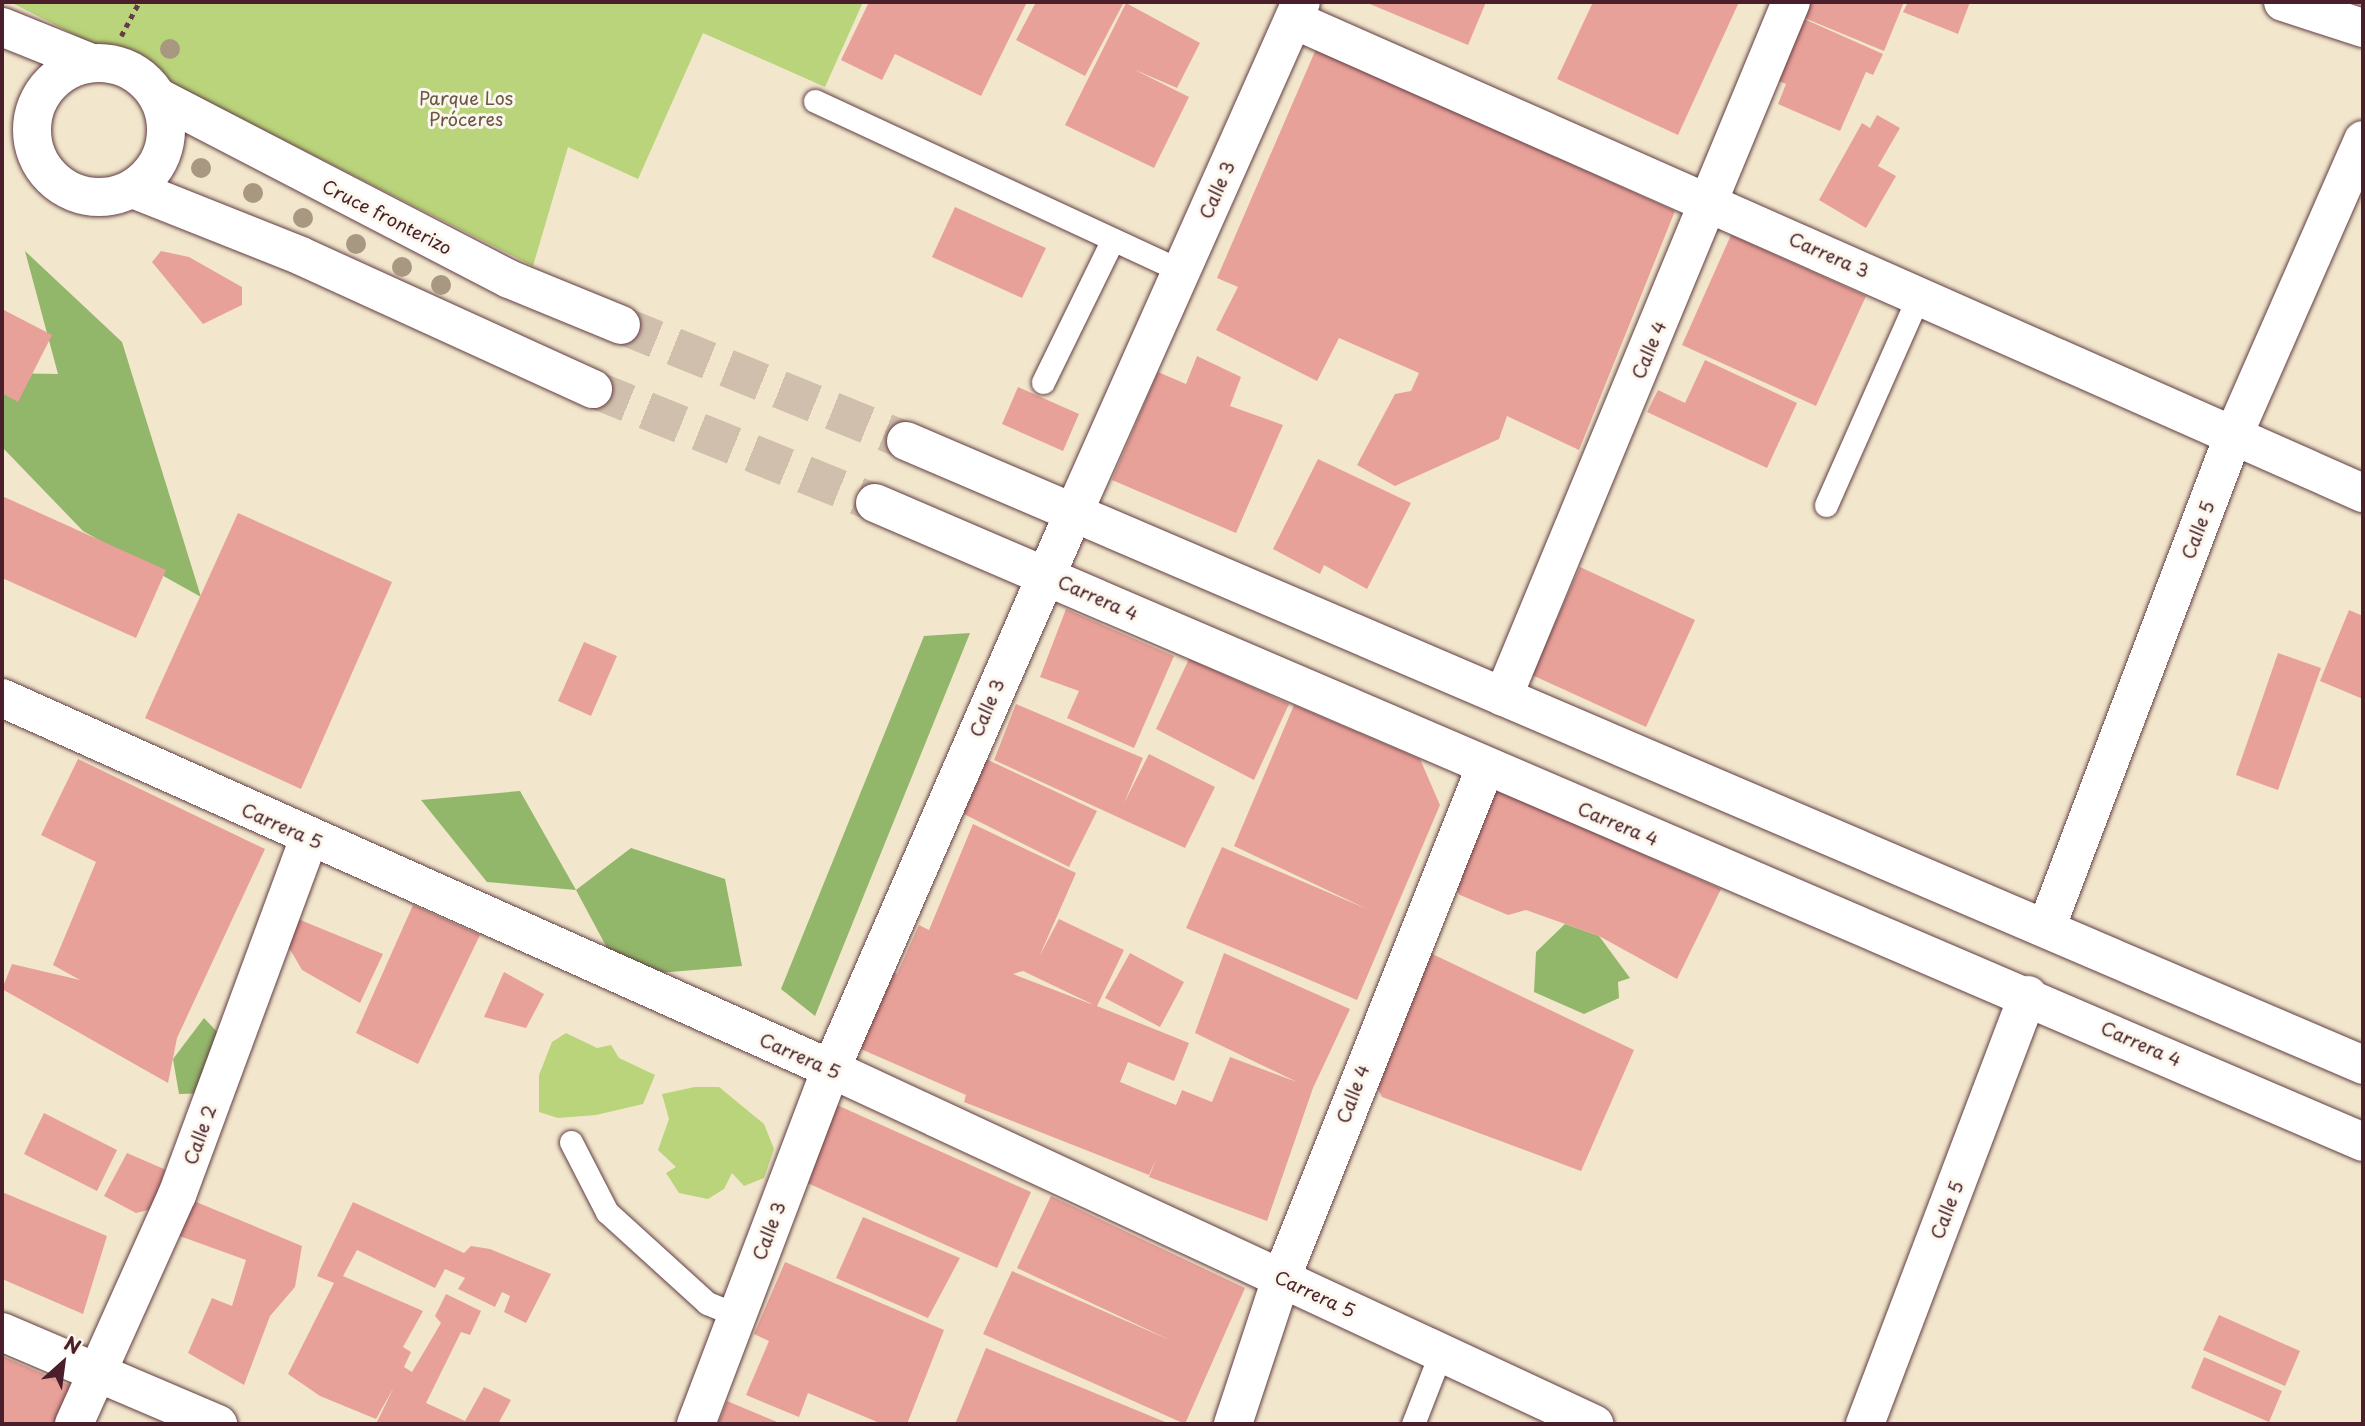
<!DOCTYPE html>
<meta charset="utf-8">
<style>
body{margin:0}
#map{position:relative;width:2365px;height:1426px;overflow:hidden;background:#f2e7cc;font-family:"Playpen Sans",sans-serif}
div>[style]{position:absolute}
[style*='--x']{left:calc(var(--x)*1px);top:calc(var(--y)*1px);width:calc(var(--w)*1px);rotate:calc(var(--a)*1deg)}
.green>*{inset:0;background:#b9d47a}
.forest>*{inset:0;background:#92b66a}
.building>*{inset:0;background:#e8a199}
.highway-tunnel>*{height:38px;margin-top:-19px;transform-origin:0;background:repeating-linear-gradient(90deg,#d0bfac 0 38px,transparent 0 57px)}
.path>*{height:4.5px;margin-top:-2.25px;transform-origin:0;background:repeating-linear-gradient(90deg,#633d43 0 5px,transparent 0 10px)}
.roads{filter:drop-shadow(0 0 2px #633d43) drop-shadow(0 0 2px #633d43)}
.lane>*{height:23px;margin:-11.5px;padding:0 11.5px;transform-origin:11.5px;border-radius:11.5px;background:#fff}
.street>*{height:38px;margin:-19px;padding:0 19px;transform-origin:19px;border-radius:19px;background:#fff}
.secondary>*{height:38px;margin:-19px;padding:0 19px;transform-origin:19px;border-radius:19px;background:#fff}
.highway>*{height:38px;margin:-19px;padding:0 19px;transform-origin:19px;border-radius:19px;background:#fff}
.highway>.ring{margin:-19px;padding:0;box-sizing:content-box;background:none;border:38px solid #fff;border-radius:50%}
.trees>*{width:20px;height:20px;margin:-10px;border-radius:50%;background:#a89781}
span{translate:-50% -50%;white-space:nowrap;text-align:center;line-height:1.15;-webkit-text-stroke:6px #fbf7ec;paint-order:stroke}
.park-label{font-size:18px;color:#6b5543}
.street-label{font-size:18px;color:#4a1f2b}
.frame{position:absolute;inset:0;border:4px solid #4a1f2b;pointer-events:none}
.north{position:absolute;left:28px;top:1328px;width:70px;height:70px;-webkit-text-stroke:5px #fbf7ec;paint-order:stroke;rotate:28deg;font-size:19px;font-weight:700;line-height:28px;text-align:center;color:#4a1f2b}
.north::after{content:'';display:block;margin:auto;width:24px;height:32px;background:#4a1f2b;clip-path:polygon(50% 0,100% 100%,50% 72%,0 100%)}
</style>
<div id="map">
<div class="green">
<div style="clip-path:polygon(10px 2px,863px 2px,825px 87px,703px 33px,638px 179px,568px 147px,533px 266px)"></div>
<div style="clip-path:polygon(566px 1033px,597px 1048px,611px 1045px,619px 1058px,655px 1075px,643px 1104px,596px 1115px,558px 1118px,539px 1112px,539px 1075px,552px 1042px)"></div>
<div style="clip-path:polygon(695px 1087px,719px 1087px,764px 1124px,774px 1149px,764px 1178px,744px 1186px,732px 1173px,724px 1189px,708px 1199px,679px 1193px,666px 1173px,676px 1167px,658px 1150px,669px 1119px,662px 1094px)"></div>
</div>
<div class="forest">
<div style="clip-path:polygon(25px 251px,122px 342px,201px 597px,83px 531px,2px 447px,2px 373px,58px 374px)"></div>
<div style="clip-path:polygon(970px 633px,815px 1016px,781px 989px,924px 636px)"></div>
<div style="clip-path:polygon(520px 791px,576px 890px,631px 848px,725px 879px,742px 966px,622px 976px,576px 890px,487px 882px,421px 800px)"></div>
<div style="clip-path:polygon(1565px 924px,1599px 936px,1630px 978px,1618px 982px,1619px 998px,1584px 1014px,1534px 992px,1536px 952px)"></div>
<div style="clip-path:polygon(204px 1018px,220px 1035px,211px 1093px,179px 1094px,173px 1059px)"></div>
</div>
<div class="building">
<div style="clip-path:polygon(869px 2px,1027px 2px,981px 96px,895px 54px,882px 80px,841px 60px)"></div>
<div style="clip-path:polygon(1036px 2px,1124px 2px,1085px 76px,1016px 40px)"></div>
<div style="clip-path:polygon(1365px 2px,1486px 2px,1468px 45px)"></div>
<div style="clip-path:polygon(1593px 2px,1739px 2px,1678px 135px,1557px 79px)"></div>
<div style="clip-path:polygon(1809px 2px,1904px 2px,1884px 51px,1802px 17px)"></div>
<div style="clip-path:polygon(1908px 2px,1970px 2px,1958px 34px,1903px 12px)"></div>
<div style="clip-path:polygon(1126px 3px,1200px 43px,1177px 88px,1133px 69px,1189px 97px,1154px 168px,1065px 125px)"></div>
<div style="clip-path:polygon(1802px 18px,1883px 54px,1873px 75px,1866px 72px,1840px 131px,1778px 104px,1786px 84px,1776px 80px)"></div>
<div style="clip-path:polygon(1316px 49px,1675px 211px,1579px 450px,1507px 416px,1499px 439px,1395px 486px,1357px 465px,1395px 394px,1411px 391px,1419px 373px,1339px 338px,1317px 381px,1216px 330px,1238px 287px,1217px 278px)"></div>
<div style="clip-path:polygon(1877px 115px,1900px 128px,1878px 166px,1896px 176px,1866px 228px,1819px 200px,1862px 123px,1870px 128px)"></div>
<div style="clip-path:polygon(955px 207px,1046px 248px,1022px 298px,932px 257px)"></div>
<div style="clip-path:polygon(1731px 235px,1866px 296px,1816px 406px,1682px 345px)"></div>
<div style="clip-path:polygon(161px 251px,189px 257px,242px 287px,242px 305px,203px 324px,152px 262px)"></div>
<div style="clip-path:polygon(2px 309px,52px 335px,18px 402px,2px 393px)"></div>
<div style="clip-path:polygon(1197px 356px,1241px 377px,1230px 406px,1283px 425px,1236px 533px,1112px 480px,1158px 372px,1186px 384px)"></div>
<div style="clip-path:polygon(1705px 360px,1797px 403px,1767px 468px,1647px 412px,1658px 390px,1685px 403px)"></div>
<div style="clip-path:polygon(1018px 387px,1079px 414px,1063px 451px,1002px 424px)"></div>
<div style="clip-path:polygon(1318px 459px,1411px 503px,1367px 589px,1324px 565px,1320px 574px,1273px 549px)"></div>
<div style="clip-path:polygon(2px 496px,166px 570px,136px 638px,2px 578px)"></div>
<div style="clip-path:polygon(238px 513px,392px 582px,301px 789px,145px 718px)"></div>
<div style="clip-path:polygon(1580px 567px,1695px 620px,1646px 727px,1532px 675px)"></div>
<div style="clip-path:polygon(1066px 609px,1174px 656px,1134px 748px,1067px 718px,1079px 691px,1040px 677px)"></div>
<div style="clip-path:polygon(2349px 610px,2363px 616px,2363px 699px,2320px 681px)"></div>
<div style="clip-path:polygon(584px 642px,617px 656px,591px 716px,558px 701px)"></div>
<div style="clip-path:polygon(2278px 653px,2321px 668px,2278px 790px,2236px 775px)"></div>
<div style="clip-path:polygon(1189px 659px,1289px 704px,1254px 780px,1156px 729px)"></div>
<div style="clip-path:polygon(1016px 704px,1143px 758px,1124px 803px,1149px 754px,1215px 787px,1185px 848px,994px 760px)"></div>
<div style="clip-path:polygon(1294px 705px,1420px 759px,1440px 805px,1357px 1000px,1186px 928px,1222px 847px,1367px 909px,1234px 846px)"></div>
<div style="clip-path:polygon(78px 759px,265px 849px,177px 1038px,168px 1083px,2px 989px,12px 964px,80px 980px,53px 965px,96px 862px,41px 835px)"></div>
<div style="clip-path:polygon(986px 759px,1097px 811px,1069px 867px,960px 812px)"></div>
<div style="clip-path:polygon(1487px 785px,1721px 889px,1677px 979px,1599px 936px,1526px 910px,1508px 915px,1460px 895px,1444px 872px)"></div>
<div style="clip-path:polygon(evenodd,973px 824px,1076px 873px,1039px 957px,1059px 919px,1124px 950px,1097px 1006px,1189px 1043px,1174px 1081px,1128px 1062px,1120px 1082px,1176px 1105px,1182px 1090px,1212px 1102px,1230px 1057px,1297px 1082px,1195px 1033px,1224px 953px,1350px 1009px,1313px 1088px,1267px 1221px,1149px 1177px,1157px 1157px,1149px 1175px,964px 1102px,966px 1095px,854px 1046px,887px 969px,897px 974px,919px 925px,929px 930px,973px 824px,1023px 971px,1092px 1004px,1091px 1004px,1013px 974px,1023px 971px)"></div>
<div style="clip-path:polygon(413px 905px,480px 935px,418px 1064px,356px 1033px)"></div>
<div style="clip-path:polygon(298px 919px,383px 954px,360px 1003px,302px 970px,284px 939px)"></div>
<div style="clip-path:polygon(1424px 950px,1634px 1050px,1581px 1171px,1382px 1097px,1374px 1081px)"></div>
<div style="clip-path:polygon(1130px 953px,1184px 982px,1160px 1027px,1105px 998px)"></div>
<div style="clip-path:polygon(504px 972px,544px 994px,526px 1028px,484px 1017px)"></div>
<div style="clip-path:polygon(837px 1105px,1031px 1192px,997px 1268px,803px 1181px)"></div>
<div style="clip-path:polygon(44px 1113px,117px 1150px,97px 1191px,24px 1154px)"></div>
<div style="clip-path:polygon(127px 1153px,180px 1176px,165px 1206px,136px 1213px,104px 1196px)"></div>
<div style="clip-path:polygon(2px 1192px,107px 1236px,83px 1314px,2px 1279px)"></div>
<div style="clip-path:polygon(1051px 1196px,1245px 1288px,1185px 1424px,983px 1334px,1012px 1271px,1172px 1341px,1017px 1268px)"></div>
<div style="clip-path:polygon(189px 1199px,302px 1246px,295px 1287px,270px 1316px,244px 1385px,188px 1353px,212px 1298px,232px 1306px,246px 1260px,174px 1234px)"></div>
<div style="clip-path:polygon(353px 1202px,464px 1253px,471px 1246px,490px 1249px,551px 1274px,526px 1323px,504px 1312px,510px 1296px,502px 1292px,495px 1307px,458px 1289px,465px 1278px,445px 1269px,435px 1288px,357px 1250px,343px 1276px,423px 1311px,403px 1347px,411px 1352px,404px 1367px,412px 1372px,441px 1323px,435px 1316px,446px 1294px,481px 1311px,470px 1335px,461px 1332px,426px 1403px,465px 1421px,484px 1387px,511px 1400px,498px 1424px,376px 1424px,394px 1387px,376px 1419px,320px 1396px,288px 1374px,334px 1283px,317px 1276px)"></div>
<div style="clip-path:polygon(863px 1217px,960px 1258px,928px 1318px,836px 1278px)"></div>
<div style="clip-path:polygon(785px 1262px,944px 1330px,907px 1424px,882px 1424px,808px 1393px,799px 1417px,746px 1395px,769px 1341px,754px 1334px)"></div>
<div style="clip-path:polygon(2219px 1315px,2300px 1351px,2285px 1386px,2203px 1350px)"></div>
<div style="clip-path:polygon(986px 1348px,1170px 1424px,955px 1424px)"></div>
<div style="clip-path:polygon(2px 1356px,76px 1388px,60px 1424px,2px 1424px)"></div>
<div style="clip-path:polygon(2204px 1357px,2282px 1391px,2269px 1422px,2191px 1388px)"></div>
<div style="clip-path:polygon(727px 1401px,782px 1424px,718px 1424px)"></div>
</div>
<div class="highway-tunnel">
<div style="--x:621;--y:325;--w:308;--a:22.1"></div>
<div style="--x:593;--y:389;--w:304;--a:22"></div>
</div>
<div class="path">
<div style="--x:121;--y:36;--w:38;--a:-62"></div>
</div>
<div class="roads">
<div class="lane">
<div style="--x:815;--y:101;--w:404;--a:24.9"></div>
<div style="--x:1043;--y:382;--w:157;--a:-63.9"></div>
<div style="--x:1826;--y:505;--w:230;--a:-66.1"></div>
<div style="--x:571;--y:1142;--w:79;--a:62.8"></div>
<div style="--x:607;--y:1212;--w:135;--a:42.3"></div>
<div style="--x:707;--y:1303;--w:32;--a:22"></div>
<div style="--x:1413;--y:1424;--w:77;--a:-68.7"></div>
</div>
<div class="street">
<div style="--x:2283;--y:2;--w:84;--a:18"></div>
<div style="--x:1294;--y:20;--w:1169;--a:23.87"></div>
<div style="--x:1073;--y:514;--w:560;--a:-66"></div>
<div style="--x:1503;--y:697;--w:752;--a:-67.49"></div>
<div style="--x:2;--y:698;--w:908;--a:24.11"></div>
<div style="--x:831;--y:1069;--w:842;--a:24.95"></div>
<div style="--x:2047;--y:926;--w:526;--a:-69.19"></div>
<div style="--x:2234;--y:434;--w:321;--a:-66.3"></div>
<div style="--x:2;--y:1332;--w:235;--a:23.1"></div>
<div style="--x:74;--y:1424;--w:251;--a:-65.8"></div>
<div style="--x:177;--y:1195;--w:381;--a:-69.7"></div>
<div style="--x:1233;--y:1424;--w:153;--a:-71.7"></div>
<div style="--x:1281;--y:1279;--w:550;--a:-68.24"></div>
</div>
<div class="secondary">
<div style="--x:696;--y:1424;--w:380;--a:-69.2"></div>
<div style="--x:831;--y:1069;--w:605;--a:-66.44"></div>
<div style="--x:1865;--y:1424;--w:459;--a:-69.2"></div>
</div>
<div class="highway">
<div style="--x:2;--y:27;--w:94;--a:21.9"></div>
<div class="ring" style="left:32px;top:63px;width:96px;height:96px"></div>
<div style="--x:158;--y:97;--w:395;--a:27.4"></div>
<div style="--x:509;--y:279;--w:121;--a:22.3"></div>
<div style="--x:133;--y:189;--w:181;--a:21.7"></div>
<div style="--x:301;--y:256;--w:321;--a:24.5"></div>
<div style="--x:906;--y:441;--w:1585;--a:23.18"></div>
<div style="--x:875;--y:503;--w:1619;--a:23.24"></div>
</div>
</div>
<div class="trees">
<div style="left:170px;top:49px"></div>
<div style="left:201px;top:168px"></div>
<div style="left:253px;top:193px"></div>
<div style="left:303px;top:218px"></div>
<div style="left:356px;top:244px"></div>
<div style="left:402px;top:267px"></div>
<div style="left:441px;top:285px"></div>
</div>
<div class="park-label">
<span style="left:466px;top:109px">Parque Los<br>Próceres</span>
</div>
<div class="street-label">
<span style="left:1217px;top:190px;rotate:-66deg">Calle 3</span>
<span style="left:387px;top:217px;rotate:27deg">Cruce fronterizo</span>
<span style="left:1829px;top:255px;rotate:24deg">Carrera 3</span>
<span style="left:1649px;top:350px;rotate:-67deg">Calle 4</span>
<span style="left:2198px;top:530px;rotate:-69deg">Calle 5</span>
<span style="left:1098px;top:598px;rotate:24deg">Carrera 4</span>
<span style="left:987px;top:708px;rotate:-67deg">Calle 3</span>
<span style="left:1618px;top:824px;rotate:23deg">Carrera 4</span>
<span style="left:282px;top:826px;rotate:24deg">Carrera 5</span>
<span style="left:2141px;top:1044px;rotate:24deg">Carrera 4</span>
<span style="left:800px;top:1056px;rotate:24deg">Carrera 5</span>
<span style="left:1353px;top:1094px;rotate:-69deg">Calle 4</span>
<span style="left:200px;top:1135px;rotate:-70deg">Calle 2</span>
<span style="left:1947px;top:1210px;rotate:-69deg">Calle 5</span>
<span style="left:769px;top:1231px;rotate:-69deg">Calle 3</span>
<span style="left:1315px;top:1294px;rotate:25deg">Carrera 5</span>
</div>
<div class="frame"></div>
<div class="north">N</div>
</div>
